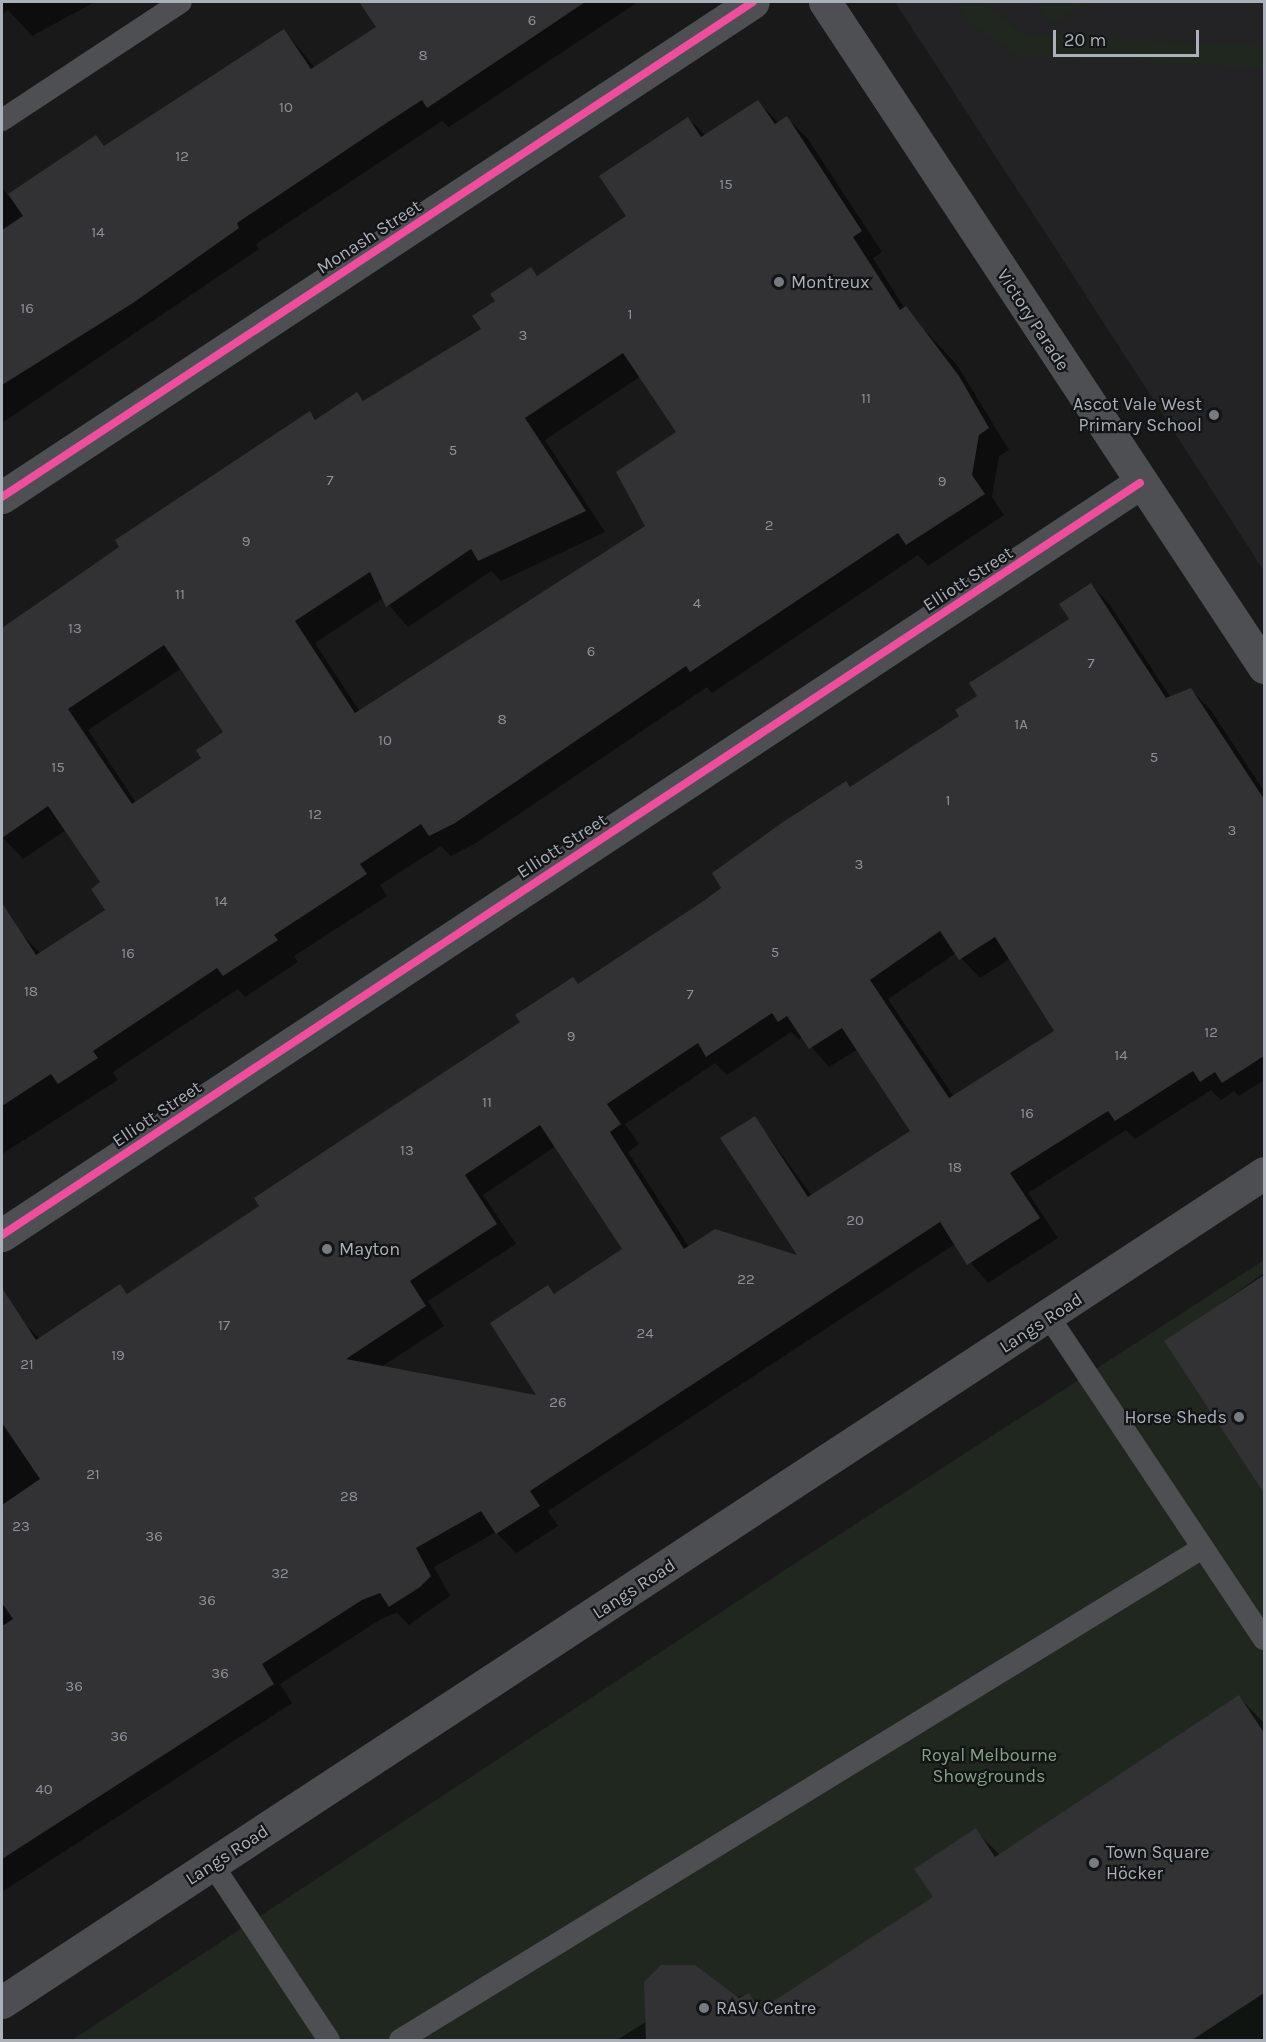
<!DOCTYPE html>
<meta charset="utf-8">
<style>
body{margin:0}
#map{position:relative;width:1266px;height:2042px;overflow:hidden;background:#19191a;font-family:Karla,sans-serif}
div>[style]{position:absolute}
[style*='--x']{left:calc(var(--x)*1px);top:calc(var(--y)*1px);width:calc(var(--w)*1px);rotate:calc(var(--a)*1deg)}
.built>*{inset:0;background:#232326}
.green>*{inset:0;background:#1f271f}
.shadow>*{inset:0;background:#0007}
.building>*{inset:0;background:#323234}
.service>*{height:22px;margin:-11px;padding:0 11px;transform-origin:11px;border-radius:11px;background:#4d4f53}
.minor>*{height:33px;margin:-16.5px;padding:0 16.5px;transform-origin:16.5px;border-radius:16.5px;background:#4d4f53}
.secondary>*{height:33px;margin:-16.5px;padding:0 16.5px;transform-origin:16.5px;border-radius:16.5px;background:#4c4e51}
.cycleway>*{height:8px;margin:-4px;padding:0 4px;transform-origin:4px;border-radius:4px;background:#ef4d9e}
.dots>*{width:16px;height:16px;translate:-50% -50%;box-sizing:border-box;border:3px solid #131416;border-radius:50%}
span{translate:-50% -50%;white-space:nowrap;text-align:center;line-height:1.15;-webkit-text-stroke:4.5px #131416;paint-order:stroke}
.number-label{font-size:15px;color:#8c9199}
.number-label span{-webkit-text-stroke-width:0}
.street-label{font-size:18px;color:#aab1bb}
.poi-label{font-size:18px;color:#aab1bb}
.left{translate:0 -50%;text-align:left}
.right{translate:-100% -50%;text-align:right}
.park-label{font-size:18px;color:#82a681}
.frame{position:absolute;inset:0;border:3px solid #aab1bb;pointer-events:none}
.scale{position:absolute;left:1053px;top:30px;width:146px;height:27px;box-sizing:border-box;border:3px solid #aab1bb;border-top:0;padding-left:8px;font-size:18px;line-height:21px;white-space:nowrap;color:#aab1bb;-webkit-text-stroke:4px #131416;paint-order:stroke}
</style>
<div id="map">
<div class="built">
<div style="clip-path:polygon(895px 2px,1264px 2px,1264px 571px,1063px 260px)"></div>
</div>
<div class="green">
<div style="clip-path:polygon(957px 2px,983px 2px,1023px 34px,1264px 46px,1264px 68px,1015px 55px,970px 24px)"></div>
<div style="clip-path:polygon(1036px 2px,1086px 2px,1051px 25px)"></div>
<div style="clip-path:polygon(1264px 1260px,1264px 2040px,72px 2040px,797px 1562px)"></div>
</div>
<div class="shadow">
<div style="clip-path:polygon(2px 2px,95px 2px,32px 36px,8px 10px,2px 15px)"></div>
<div style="clip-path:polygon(361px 2px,638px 2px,449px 127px,442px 121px,256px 244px,259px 249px,2px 423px,2px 186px,8px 196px,96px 137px,106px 147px,284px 30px,316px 69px,378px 27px)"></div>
<div style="clip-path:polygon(evenodd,758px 102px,779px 123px,787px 118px,808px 139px,882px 252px,873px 258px,905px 309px,957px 365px,1009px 450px,999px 456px,992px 497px,1004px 515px,928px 566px,918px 555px,712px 693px,707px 687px,476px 843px,451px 856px,441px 846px,380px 885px,387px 896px,294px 956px,298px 962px,245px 997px,238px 989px,113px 1072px,118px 1080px,2px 1154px,2px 941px,18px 930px,41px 954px,108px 910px,102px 883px,66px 830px,23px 859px,2px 837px,2px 630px,310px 413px,317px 420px,357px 394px,365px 402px,483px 329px,497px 301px,531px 269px,538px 276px,628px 216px,688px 118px,706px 136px,758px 102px,641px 376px,678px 433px,647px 527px,360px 712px,315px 643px,383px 598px,408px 627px,491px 571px,501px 581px,605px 532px,545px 440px,641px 376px,758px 102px,182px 668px,225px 732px,203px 758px,136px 803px,88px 730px,182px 668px)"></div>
<div style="clip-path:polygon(evenodd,1091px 585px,1110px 605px,1171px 698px,1191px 690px,1210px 709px,1264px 791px,1264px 1080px,1239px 1096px,1234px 1091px,1221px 1100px,1211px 1090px,1135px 1139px,1126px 1130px,1028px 1193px,1058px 1238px,988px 1283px,955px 1244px,548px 1511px,558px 1526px,516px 1553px,496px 1532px,434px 1567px,450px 1596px,409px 1625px,397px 1613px,381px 1619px,280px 1684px,292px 1703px,2px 1892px,2px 1335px,22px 1321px,40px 1339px,120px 1286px,129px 1295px,706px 901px,851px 788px,961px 716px,1071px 619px,1091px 585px,956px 953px,980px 978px,1010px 959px,1056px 1031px,954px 1097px,888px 999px,956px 953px,1091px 585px,791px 1032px,799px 1040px,803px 1037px,829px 1067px,858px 1049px,912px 1132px,812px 1196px,755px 1118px,801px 1258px,689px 1247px,628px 1152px,639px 1144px,625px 1124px,715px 1063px,727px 1075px,791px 1032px,1091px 585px,556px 1146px,624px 1250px,556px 1295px,548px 1287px,539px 1397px,381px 1367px,444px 1326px,428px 1301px,516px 1244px,483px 1195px,556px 1146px)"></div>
<div style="clip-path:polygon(1264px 1273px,1264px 1490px,1166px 1342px)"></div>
<div style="clip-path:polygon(1239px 1697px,1264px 1723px,1264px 2040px,617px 2040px,647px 2021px,748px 1994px,764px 2010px,936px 1898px,975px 1830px,1000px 1855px)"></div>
</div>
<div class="building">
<div style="clip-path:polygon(359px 2px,585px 2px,427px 108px,422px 100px,388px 122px,237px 223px,239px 228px,133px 303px,2px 385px,2px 230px,23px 216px,8px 194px,96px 135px,104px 146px,284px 29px,311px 69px,376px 27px)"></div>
<div style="clip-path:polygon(evenodd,758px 100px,775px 124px,787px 116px,862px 231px,853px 237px,900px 310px,906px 306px,959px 376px,989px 428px,979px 435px,972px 475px,985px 494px,906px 545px,898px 533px,690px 672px,686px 666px,455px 823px,429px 836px,421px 824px,360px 864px,367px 874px,274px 935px,278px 940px,223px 976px,217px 968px,93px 1051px,98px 1058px,58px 1084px,51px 1074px,2px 1106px,2px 903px,36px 955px,105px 910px,91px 889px,100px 882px,48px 806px,2px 838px,2px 628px,119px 547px,115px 540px,310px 411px,315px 420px,357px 392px,363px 401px,481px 329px,472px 316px,495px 301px,490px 294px,531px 267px,537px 276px,626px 216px,599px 176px,688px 117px,701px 137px,758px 100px,623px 353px,676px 432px,616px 472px,645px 526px,355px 713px,295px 621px,370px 572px,386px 607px,471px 549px,478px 561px,586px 511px,525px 418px,623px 353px,758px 100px,164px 645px,223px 732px,196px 750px,201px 758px,132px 804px,68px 709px,164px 645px)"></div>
<div style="clip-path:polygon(evenodd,1091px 583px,1166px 698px,1191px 688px,1264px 799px,1264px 1056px,1222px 1083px,1215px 1072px,1200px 1082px,1193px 1071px,1115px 1121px,1108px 1111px,1010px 1173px,1040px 1218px,967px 1265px,940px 1222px,530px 1491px,540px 1506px,496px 1534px,481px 1511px,416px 1548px,431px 1576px,420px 1587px,389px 1607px,380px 1593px,362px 1600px,262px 1664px,274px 1684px,2px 1859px,2px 1626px,13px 1619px,2px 1603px,2px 1505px,40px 1479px,2px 1423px,2px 1288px,36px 1340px,120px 1284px,127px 1294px,259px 1206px,254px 1198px,520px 1022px,515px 1015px,573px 977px,578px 984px,705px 900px,721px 888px,712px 873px,783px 822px,846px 781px,850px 787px,959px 716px,955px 710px,977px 696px,969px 683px,1069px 619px,1059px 604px,1091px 583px,940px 931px,959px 960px,995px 937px,1054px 1031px,949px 1098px,870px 980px,940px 931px,1091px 583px,772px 1013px,778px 1022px,787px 1016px,809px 1049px,842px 1028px,910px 1131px,808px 1197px,755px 1116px,720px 1138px,797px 1255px,715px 1229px,684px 1249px,610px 1132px,621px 1124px,607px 1104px,698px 1043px,706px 1057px,772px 1013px,1091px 583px,540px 1125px,622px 1249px,554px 1294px,548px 1285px,490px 1323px,536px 1395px,346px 1359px,426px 1306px,410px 1281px,497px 1224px,465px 1175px,540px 1125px)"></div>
<div style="clip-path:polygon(1264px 1275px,1264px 1493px,1164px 1341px)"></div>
<div style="clip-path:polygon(1239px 1695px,1264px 1733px,1264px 1993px,1192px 2040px,646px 2040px,644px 1982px,661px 1965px,695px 1965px,739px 1998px,749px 1993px,760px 2010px,933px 1897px,914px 1869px,976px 1828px,995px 1857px)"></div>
</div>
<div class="service">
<div style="--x:2;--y:120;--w:214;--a:-33.4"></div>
<div style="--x:1049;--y:1317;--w:387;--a:56.3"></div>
<div style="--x:212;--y:1864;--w:211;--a:56.4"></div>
<div style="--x:400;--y:2040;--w:940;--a:-31.51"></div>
</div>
<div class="minor">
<div style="--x:825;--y:2;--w:797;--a:56.57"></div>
<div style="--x:2;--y:497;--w:899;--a:-33.39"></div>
<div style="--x:2;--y:1235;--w:1364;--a:-33.46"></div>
</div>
<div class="secondary">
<div style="--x:2;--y:2002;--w:1510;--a:-33.3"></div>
</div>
<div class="cycleway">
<div style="--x:2;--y:497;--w:899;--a:-33.39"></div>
<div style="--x:2;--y:1235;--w:1364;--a:-33.46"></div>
</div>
<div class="dots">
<div style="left:779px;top:282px;background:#777c83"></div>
<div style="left:1214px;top:415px;background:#777c83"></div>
<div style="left:327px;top:1249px;background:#777c83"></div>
<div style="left:1239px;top:1417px;background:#777c83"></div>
<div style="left:1094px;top:1863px;background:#777c83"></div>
<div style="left:704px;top:2008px;background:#777c83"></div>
</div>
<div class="number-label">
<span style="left:532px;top:21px">6</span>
<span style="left:423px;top:56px">8</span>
<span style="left:286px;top:108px">10</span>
<span style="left:182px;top:157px">12</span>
<span style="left:726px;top:185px">15</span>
<span style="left:98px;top:233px">14</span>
<span style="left:27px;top:309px">16</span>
<span style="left:630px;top:315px">1</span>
<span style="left:523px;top:336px">3</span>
<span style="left:866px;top:399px">11</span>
<span style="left:453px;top:451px">5</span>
<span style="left:330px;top:481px">7</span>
<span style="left:942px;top:482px">9</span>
<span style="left:769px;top:526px">2</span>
<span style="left:246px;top:542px">9</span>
<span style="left:180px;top:595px">11</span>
<span style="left:697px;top:604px">4</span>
<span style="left:75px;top:629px">13</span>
<span style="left:591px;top:652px">6</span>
<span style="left:1091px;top:664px">7</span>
<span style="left:502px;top:720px">8</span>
<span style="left:1021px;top:725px">1A</span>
<span style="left:385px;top:741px">10</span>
<span style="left:1154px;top:758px">5</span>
<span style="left:58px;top:768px">15</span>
<span style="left:948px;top:801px">1</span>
<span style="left:315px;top:815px">12</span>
<span style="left:1232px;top:831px">3</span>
<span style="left:859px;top:865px">3</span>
<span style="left:221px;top:902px">14</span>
<span style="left:775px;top:953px">5</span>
<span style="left:128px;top:954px">16</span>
<span style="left:31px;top:992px">18</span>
<span style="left:690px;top:995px">7</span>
<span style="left:1211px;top:1033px">12</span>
<span style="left:571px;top:1037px">9</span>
<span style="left:1121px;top:1056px">14</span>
<span style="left:487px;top:1103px">11</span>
<span style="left:1027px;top:1114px">16</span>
<span style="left:407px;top:1151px">13</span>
<span style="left:955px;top:1168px">18</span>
<span style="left:855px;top:1221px">20</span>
<span style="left:746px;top:1280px">22</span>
<span style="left:224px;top:1326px">17</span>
<span style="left:645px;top:1334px">24</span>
<span style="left:118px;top:1356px">19</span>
<span style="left:27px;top:1365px">21</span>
<span style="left:558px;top:1403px">26</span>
<span style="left:93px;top:1475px">21</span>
<span style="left:349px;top:1497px">28</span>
<span style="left:21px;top:1527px">23</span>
<span style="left:154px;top:1537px">36</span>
<span style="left:280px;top:1574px">32</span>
<span style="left:207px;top:1601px">36</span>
<span style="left:220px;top:1674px">36</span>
<span style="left:74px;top:1687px">36</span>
<span style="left:119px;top:1737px">36</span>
<span style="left:44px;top:1790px">40</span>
</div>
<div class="street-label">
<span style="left:369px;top:237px;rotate:-33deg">Monash Street</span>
<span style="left:1033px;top:320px;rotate:57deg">Victory Parade</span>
<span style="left:968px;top:579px;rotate:-33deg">Elliott Street</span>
<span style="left:562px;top:846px;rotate:-33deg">Elliott Street</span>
<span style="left:157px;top:1114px;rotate:-34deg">Elliott Street</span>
<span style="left:1041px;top:1323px;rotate:-33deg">Langs Road</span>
<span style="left:634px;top:1589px;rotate:-33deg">Langs Road</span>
<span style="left:227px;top:1855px;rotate:-33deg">Langs Road</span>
</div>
<div class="poi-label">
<span class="left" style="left:791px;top:282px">Montreux</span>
<span class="right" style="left:1202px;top:415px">Ascot Vale West<br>Primary School</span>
<span class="left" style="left:339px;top:1249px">Mayton</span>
<span class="right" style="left:1227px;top:1417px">Horse Sheds</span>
<span class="left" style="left:1106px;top:1863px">Town Square<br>Höcker</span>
<span class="left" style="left:716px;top:2008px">RASV Centre</span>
</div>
<div class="park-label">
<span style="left:989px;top:1766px">Royal Melbourne<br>Showgrounds</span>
</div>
<div class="frame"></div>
<div class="scale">20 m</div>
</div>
